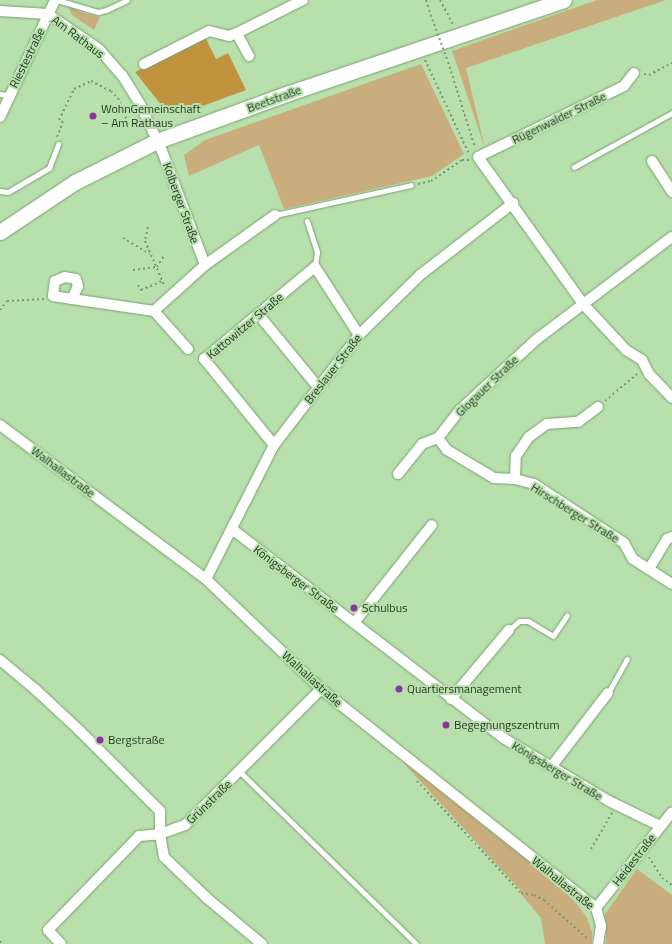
<!DOCTYPE html>
<meta charset="utf-8">
<style>
body{margin:0}
#map{position:relative;width:672px;height:944px;overflow:hidden;background:#b7e0ad;font-family:"Titillium Web",sans-serif}
div>[style]{position:absolute}
[style*='--x']{left:calc(var(--x)*1px);top:calc(var(--y)*1px);width:calc(var(--w)*1px);rotate:calc(var(--a)*1deg)}
.green>*{inset:0;background:#caad7d}
.forest>*{inset:0;background:#c1933f}
.path>*{height:2px;margin-top:-1px;transform-origin:0;background:repeating-linear-gradient(90deg,#799772 0 2px,transparent 0 5px)}
.roads{filter:drop-shadow(0 0 1px #79a06f) drop-shadow(0 0 1px #79a06f)}
.lane>*{height:5px;margin:-2.5px;padding:0 2.5px;transform-origin:2.5px;border-radius:2.5px;background:#fff}
.street>*{height:10px;margin:-5px;padding:0 5px;transform-origin:5px;border-radius:5px;background:#fff}
.secondary>*{height:15px;margin:-7.5px;padding:0 7.5px;transform-origin:7.5px;border-radius:7.5px;background:#fff}
.path-bridge>*{height:2px;margin-top:-1px;transform-origin:0;background:repeating-linear-gradient(90deg,#799772 0 2px,transparent 0 5px)}
.dots>*{width:11px;height:11px;translate:-50% -50%;box-sizing:border-box;border:2px solid #b7e0ad;border-radius:50%}
span{translate:-50% -50%;white-space:nowrap;text-align:center;line-height:1.15;-webkit-text-stroke:4px #b7e0ad;paint-order:stroke}
.street-label{font-size:12px;color:#283824}
.poi-label{font-size:12px;color:#283824}
.left{translate:0 -50%;text-align:left}
</style>
<div id="map">
<div class="green">
<div style="clip-path:polygon(597px 0,666px 0,466px 68px,485px 148px,452px 51px)"></div>
<div style="clip-path:polygon(68px 6px,84px 13px,100px 17px,94px 30px,72px 15px)"></div>
<div style="clip-path:polygon(421px 64px,464px 154px,432px 176px,284px 209px,259px 145px,189px 176px,184px 155px,205px 140px)"></div>
<div style="clip-path:polygon(400px 759px,552px 880px,577px 904px,587px 918px,592px 932px,592px 944px,545px 944px,541px 918px,521px 894px,521px 891px)"></div>
<div style="clip-path:polygon(637px 869px,672px 895px,672px 944px,606px 944px,605px 914px)"></div>
</div>
<div class="forest">
<div style="clip-path:polygon(205px 37px,216px 59px,228px 53px,246px 90px,184px 113px,173px 114px,162px 106px,135px 72px)"></div>
</div>
<div class="path">
<div style="--x:426;--y:0;--w:10;--a:73"></div>
<div style="--x:440;--y:0;--w:27;--a:62"></div>
<div style="--x:425;--y:60;--w:104;--a:64.9"></div>
<div style="--x:448;--y:62;--w:89;--a:72.4"></div>
<div style="--x:644;--y:74;--w:5;--a:11"></div>
<div style="--x:649;--y:75;--w:26;--a:-28"></div>
<div style="--x:57;--y:137;--w:16;--a:-68"></div>
<div style="--x:63;--y:122;--w:4;--a:-153"></div>
<div style="--x:59;--y:120;--w:34;--a:-64"></div>
<div style="--x:74;--y:89;--w:19;--a:-25"></div>
<div style="--x:91;--y:81;--w:22;--a:27"></div>
<div style="--x:111;--y:91;--w:10;--a:45"></div>
<div style="--x:118;--y:98;--w:24;--a:68"></div>
<div style="--x:127;--y:120;--w:8;--a:113"></div>
<div style="--x:418;--y:184;--w:13;--a:-13"></div>
<div style="--x:431;--y:181;--w:37;--a:-34"></div>
<div style="--x:462;--y:160;--w:7;--a:0"></div>
<div style="--x:148;--y:227;--w:14;--a:102"></div>
<div style="--x:145;--y:241;--w:50;--a:66.5"></div>
<div style="--x:123;--y:238;--w:31;--a:31"></div>
<div style="--x:133;--y:270;--w:24;--a:-7"></div>
<div style="--x:157;--y:267;--w:13;--a:-58"></div>
<div style="--x:138;--y:285;--w:6;--a:59"></div>
<div style="--x:141;--y:290;--w:23;--a:-23"></div>
<div style="--x:0;--y:310;--w:11;--a:-52"></div>
<div style="--x:7;--y:301;--w:37;--a:-3"></div>
<div style="--x:605;--y:401;--w:42;--a:-40.2"></div>
<div style="--x:417;--y:781;--w:153;--a:47.1"></div>
<div style="--x:521;--y:893;--w:13;--a:9"></div>
<div style="--x:534;--y:895;--w:11;--a:27"></div>
<div style="--x:544;--y:900;--w:59;--a:41.6"></div>
<div style="--x:591;--y:849;--w:42;--a:-59.7"></div>
<div style="--x:649;--y:857;--w:25;--a:58"></div>
<div style="--x:662;--y:878;--w:12;--a:35"></div>
<div style="--x:0;--y:941;--w:4;--a:56"></div>
</div>
<div class="roads">
<div class="lane">
<div style="--x:57;--y:0;--w:43;--a:16.3"></div>
<div style="--x:98;--y:12;--w:8;--a:-14"></div>
<div style="--x:106;--y:10;--w:23;--a:-25"></div>
<div style="--x:0;--y:94;--w:9;--a:6"></div>
<div style="--x:574;--y:167;--w:112;--a:-28.9"></div>
<div style="--x:0;--y:191;--w:8;--a:7"></div>
<div style="--x:8;--y:192;--w:48;--a:-30.3"></div>
<div style="--x:49;--y:168;--w:26;--a:-69"></div>
<div style="--x:275;--y:215;--w:139;--a:-12.4"></div>
<div style="--x:307;--y:221;--w:33;--a:72"></div>
<div style="--x:317;--y:252;--w:15;--a:98"></div>
<div style="--x:509;--y:630;--w:13;--a:-42"></div>
<div style="--x:519;--y:621;--w:9;--a:0"></div>
<div style="--x:528;--y:621;--w:29;--a:31"></div>
<div style="--x:553;--y:636;--w:25;--a:-56"></div>
<div style="--x:608;--y:693;--w:39;--a:-61"></div>
<div style="--x:240;--y:772;--w:246;--a:44.3"></div>
</div>
<div class="street">
<div style="--x:0;--y:11;--w:48;--a:3.6"></div>
<div style="--x:48;--y:14;--w:62;--a:34.5"></div>
<div style="--x:99;--y:49;--w:35;--a:49"></div>
<div style="--x:122;--y:75;--w:36;--a:58"></div>
<div style="--x:141;--y:106;--w:50;--a:65"></div>
<div style="--x:162;--y:151;--w:122;--a:69.3"></div>
<div style="--x:249;--y:56;--w:26;--a:-118"></div>
<div style="--x:237;--y:33;--w:74;--a:-26.6"></div>
<div style="--x:144;--y:64;--w:73;--a:-26.9"></div>
<div style="--x:209;--y:31;--w:21;--a:14"></div>
<div style="--x:229;--y:36;--w:9;--a:-21"></div>
<div style="--x:634;--y:73;--w:16;--a:128"></div>
<div style="--x:624;--y:86;--w:162;--a:154.1"></div>
<div style="--x:478;--y:157;--w:182;--a:54.4"></div>
<div style="--x:584;--y:305;--w:62;--a:47"></div>
<div style="--x:626;--y:350;--w:19;--a:32"></div>
<div style="--x:642;--y:360;--w:16;--a:63"></div>
<div style="--x:649;--y:374;--w:33;--a:46"></div>
<div style="--x:0;--y:117;--w:129;--a:-64.8"></div>
<div style="--x:652;--y:161;--w:37;--a:57"></div>
<div style="--x:72;--y:299;--w:14;--a:-65"></div>
<div style="--x:78;--y:286;--w:7;--a:-106"></div>
<div style="--x:76;--y:279;--w:11;--a:-170"></div>
<div style="--x:65;--y:277;--w:11;--a:158"></div>
<div style="--x:55;--y:281;--w:15;--a:98"></div>
<div style="--x:53;--y:296;--w:19;--a:9"></div>
<div style="--x:72;--y:299;--w:83;--a:8.3"></div>
<div style="--x:154;--y:311;--w:69;--a:-42"></div>
<div style="--x:205;--y:265;--w:86;--a:-35.5"></div>
<div style="--x:154;--y:311;--w:51;--a:48.2"></div>
<div style="--x:258;--y:314;--w:94;--a:50.6"></div>
<div style="--x:0;--y:425;--w:257;--a:36.8"></div>
<div style="--x:206;--y:579;--w:159;--a:43.7"></div>
<div style="--x:321;--y:689;--w:352;--a:38.5"></div>
<div style="--x:596;--y:908;--w:19;--a:74"></div>
<div style="--x:601;--y:926;--w:18;--a:99"></div>
<div style="--x:438;--y:438;--w:15;--a:53"></div>
<div style="--x:447;--y:450;--w:55;--a:30.8"></div>
<div style="--x:494;--y:478;--w:21;--a:3"></div>
<div style="--x:515;--y:479;--w:20;--a:15"></div>
<div style="--x:534;--y:484;--w:108;--a:33.2"></div>
<div style="--x:624;--y:543;--w:18;--a:61"></div>
<div style="--x:633;--y:559;--w:46;--a:32.7"></div>
<div style="--x:274;--y:445;--w:111;--a:-129.1"></div>
<div style="--x:204;--y:359;--w:144;--a:-39.7"></div>
<div style="--x:315;--y:267;--w:81;--a:57.1"></div>
<div style="--x:398;--y:474;--w:38;--a:-51"></div>
<div style="--x:422;--y:444;--w:17;--a:-21"></div>
<div style="--x:438;--y:438;--w:36;--a:-52"></div>
<div style="--x:460;--y:410;--w:105;--a:-42.7"></div>
<div style="--x:537;--y:339;--w:169;--a:-37.1"></div>
<div style="--x:515;--y:479;--w:23;--a:-88"></div>
<div style="--x:516;--y:456;--w:23;--a:-56"></div>
<div style="--x:529;--y:437;--w:22;--a:-36"></div>
<div style="--x:547;--y:424;--w:31;--a:-4"></div>
<div style="--x:578;--y:422;--w:25;--a:-37"></div>
<div style="--x:232;--y:529;--w:344;--a:37.6"></div>
<div style="--x:505;--y:739;--w:121;--a:30.8"></div>
<div style="--x:609;--y:801;--w:57;--a:26.1"></div>
<div style="--x:649;--y:569;--w:35;--a:-59"></div>
<div style="--x:667;--y:539;--w:5;--a:-22"></div>
<div style="--x:206;--y:579;--w:150;--a:-63.1"></div>
<div style="--x:274;--y:445;--w:139;--a:-52.3"></div>
<div style="--x:359;--y:335;--w:86;--a:-44.5"></div>
<div style="--x:420;--y:275;--w:118;--a:-37.7"></div>
<div style="--x:354;--y:623;--w:125;--a:-51.5"></div>
<div style="--x:0;--y:660;--w:47;--a:39.8"></div>
<div style="--x:36;--y:690;--w:60;--a:43"></div>
<div style="--x:80;--y:731;--w:113;--a:45"></div>
<div style="--x:160;--y:811;--w:23;--a:90"></div>
<div style="--x:160;--y:834;--w:23;--a:80"></div>
<div style="--x:164;--y:857;--w:61;--a:43.7"></div>
<div style="--x:208;--y:899;--w:70;--a:39.8"></div>
<div style="--x:451;--y:699;--w:90;--a:-50"></div>
<div style="--x:551;--y:767;--w:93;--a:-52.4"></div>
<div style="--x:596;--y:908;--w:122;--a:-51.6"></div>
<div style="--x:61;--y:944;--w:19;--a:-133"></div>
<div style="--x:48;--y:930;--w:131;--a:-45.9"></div>
<div style="--x:139;--y:836;--w:21;--a:-5"></div>
<div style="--x:160;--y:834;--w:27;--a:-20"></div>
<div style="--x:185;--y:825;--w:192;--a:-45"></div>
</div>
<div class="secondary">
<div style="--x:0;--y:232;--w:90;--a:-33.7"></div>
<div style="--x:75;--y:182;--w:92;--a:-26.6"></div>
<div style="--x:157;--y:141;--w:140;--a:-20"></div>
<div style="--x:289;--y:93;--w:290;--a:-18.7"></div>
</div>
</div>
<div class="path-bridge">
<div style="--x:429;--y:10;--w:55;--a:69.9"></div>
</div>
<div class="dots">
<div style="left:93px;top:116px;background:#8b339f"></div>
<div style="left:354px;top:608px;background:#8b339f"></div>
<div style="left:399px;top:689px;background:#8b339f"></div>
<div style="left:446px;top:725px;background:#8b339f"></div>
<div style="left:100px;top:740px;background:#8b339f"></div>
</div>
<div class="street-label">
<span style="left:78px;top:37px;rotate:37deg">Am Rathaus</span>
<span style="left:27px;top:58px;rotate:-64deg">Riestestraße</span>
<span style="left:274px;top:99px;rotate:-20deg">Beetstraße</span>
<span style="left:559px;top:118px;rotate:-26deg">Rügenwalder Straße</span>
<span style="left:181px;top:203px;rotate:70deg">Kolberger Straße</span>
<span style="left:245px;top:326px;rotate:-40deg">Kattowitzer Straße</span>
<span style="left:333px;top:369px;rotate:-52deg">Breslauer Straße</span>
<span style="left:487px;top:386px;rotate:-44deg">Glogauer Straße</span>
<span style="left:63px;top:472px;rotate:37deg">Walhallastraße</span>
<span style="left:575px;top:513px;rotate:32deg">Hirschberger Straße</span>
<span style="left:296px;top:579px;rotate:37deg">Königsberger Straße</span>
<span style="left:312px;top:679px;rotate:42deg">Walhallastraße</span>
<span style="left:557px;top:771px;rotate:31deg">Königsberger Straße</span>
<span style="left:209px;top:802px;rotate:-44deg">Grünstraße</span>
<span style="left:634px;top:860px;rotate:-52deg">Heidestraße</span>
<span style="left:563px;top:883px;rotate:39deg">Walhallastraße</span>
</div>
<div class="poi-label">
<span class="left" style="left:101px;top:116px">WohnGemeinschaft<br>– Am Rathaus</span>
<span class="left" style="left:362px;top:608px">Schulbus</span>
<span class="left" style="left:407px;top:689px">Quartiersmanagement</span>
<span class="left" style="left:454px;top:725px">Begegnungszentrum</span>
<span class="left" style="left:108px;top:740px">Bergstraße</span>
</div>
</div>
